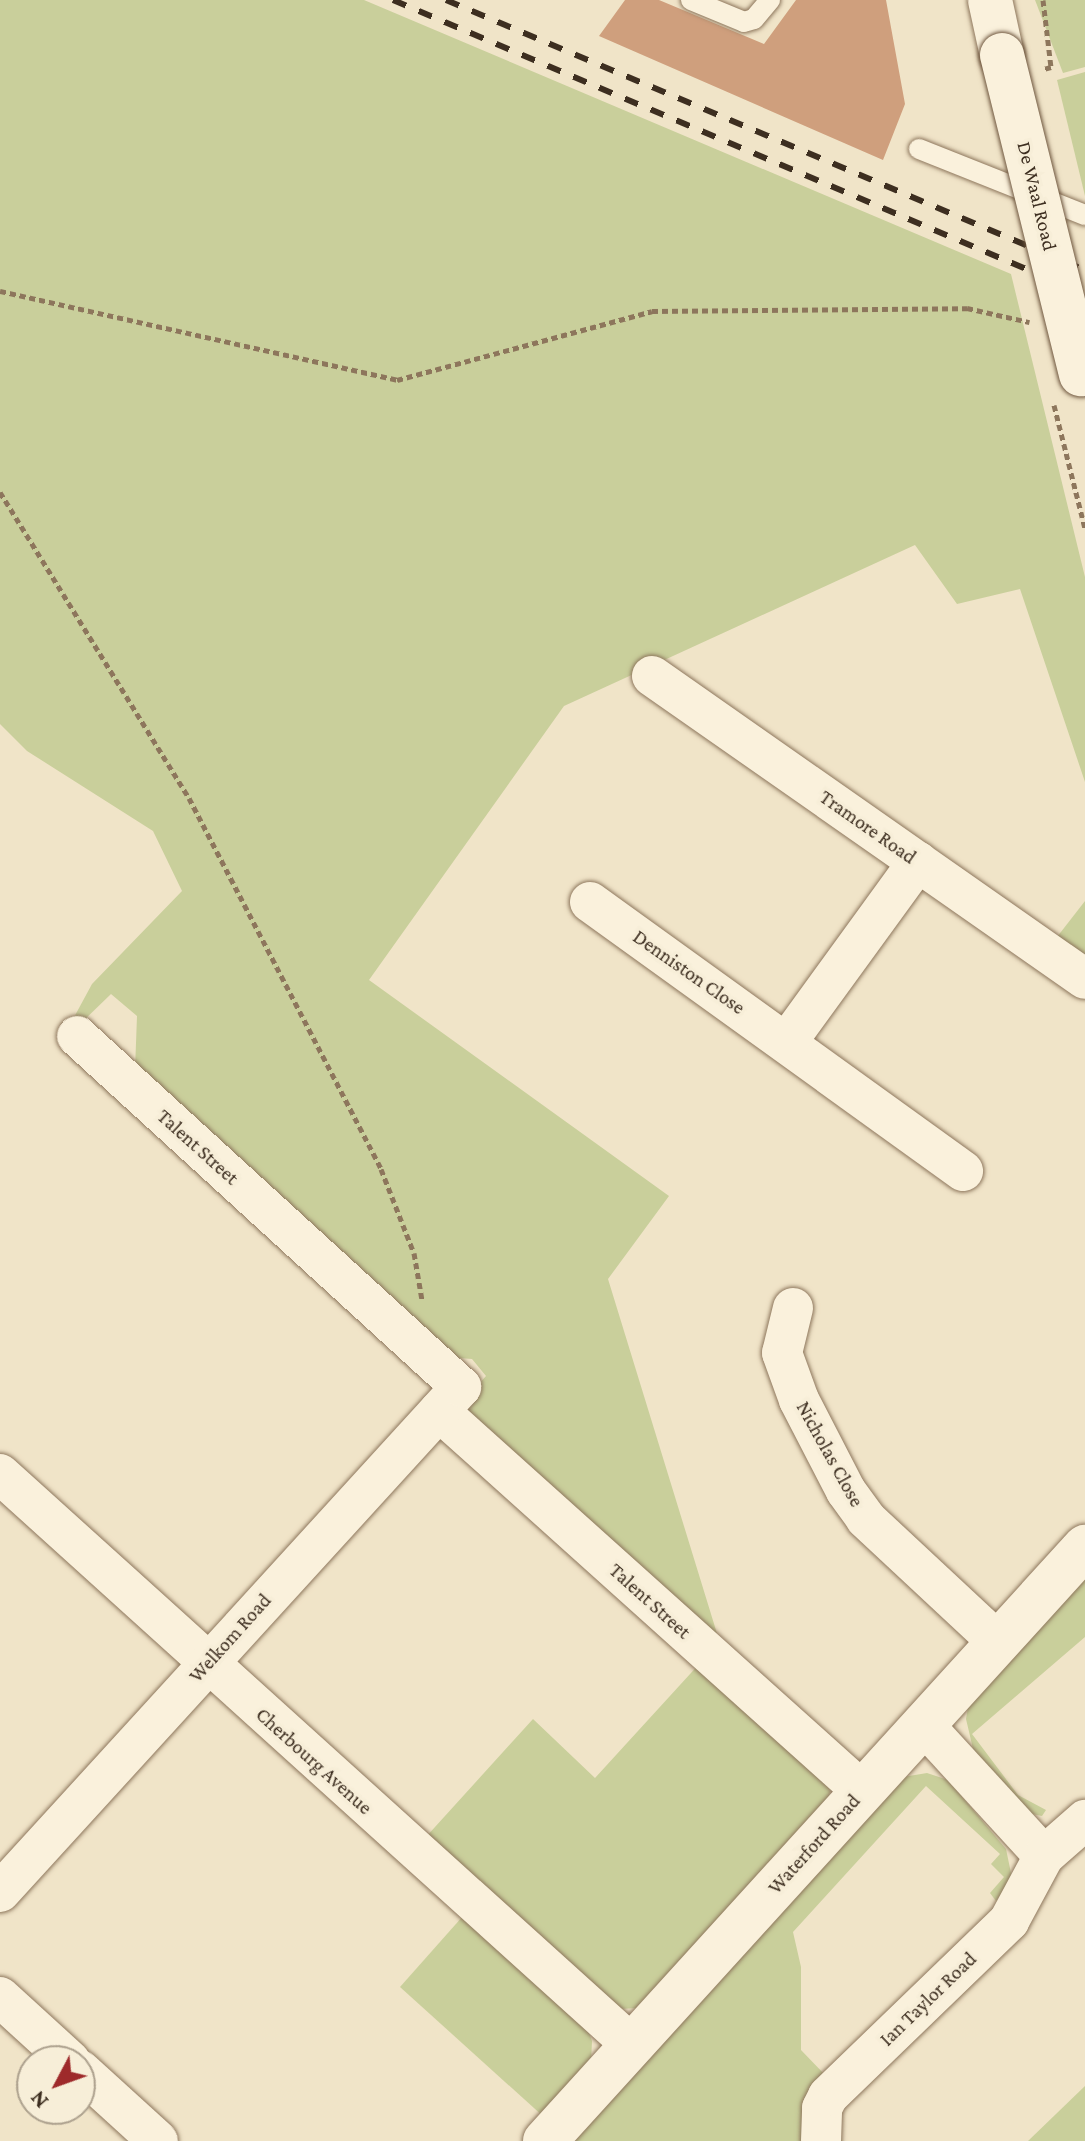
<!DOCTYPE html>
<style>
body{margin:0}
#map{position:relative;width:1085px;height:2141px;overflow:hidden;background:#f0e4c8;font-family:"Crimson Pro",serif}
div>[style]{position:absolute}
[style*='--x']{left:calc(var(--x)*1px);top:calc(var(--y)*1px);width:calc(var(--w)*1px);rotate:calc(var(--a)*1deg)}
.green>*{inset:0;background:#c9cf9b}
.building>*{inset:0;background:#cf9f7d}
.path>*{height:5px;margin-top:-2.5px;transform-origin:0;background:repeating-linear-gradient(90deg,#8d765c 0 6px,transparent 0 10px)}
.roads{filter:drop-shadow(0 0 2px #8d765c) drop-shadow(0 0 2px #8d765c)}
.lane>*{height:20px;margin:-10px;padding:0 10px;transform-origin:10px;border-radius:10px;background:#faf1dc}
.street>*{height:40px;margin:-20px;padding:0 20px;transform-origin:20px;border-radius:20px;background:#faf1dc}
.secondary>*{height:44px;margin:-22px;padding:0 22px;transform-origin:22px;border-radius:22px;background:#faf1dc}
.rail>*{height:6px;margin-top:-3px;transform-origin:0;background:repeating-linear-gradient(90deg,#3d2e20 0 14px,transparent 0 28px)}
.bridges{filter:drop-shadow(0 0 2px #6f573f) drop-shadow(0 0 2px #6f573f)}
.secondary-bridge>*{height:44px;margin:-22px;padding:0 22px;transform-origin:22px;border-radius:22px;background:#faf1dc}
span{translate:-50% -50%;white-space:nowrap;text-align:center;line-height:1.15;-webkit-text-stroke:7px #f7eed8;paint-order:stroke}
.street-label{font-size:20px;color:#3d2e20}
.north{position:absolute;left:16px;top:2045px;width:80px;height:80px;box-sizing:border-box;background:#f7eed8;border:2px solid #ada18e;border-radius:50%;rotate:229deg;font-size:22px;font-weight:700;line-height:32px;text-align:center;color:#3d2e20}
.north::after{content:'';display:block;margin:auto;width:28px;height:36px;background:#9e2a2b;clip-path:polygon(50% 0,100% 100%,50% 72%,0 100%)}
</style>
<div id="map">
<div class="green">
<div style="clip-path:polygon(0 0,364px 0,1011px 274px,1085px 577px,1085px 782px,1020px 589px,957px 604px,915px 545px,564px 706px,369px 980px,669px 1196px,608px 1279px,719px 1640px,464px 1416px,467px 1397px,486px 1376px,472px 1359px,445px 1357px,135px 1070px,137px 1016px,111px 994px,78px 1026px,72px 1021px,92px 984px,182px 891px,153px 831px,27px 751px,0 724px)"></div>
<div style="clip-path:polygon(1035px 0,1085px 0,1085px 67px,1063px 73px)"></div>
<div style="clip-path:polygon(1085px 72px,1085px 196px,1057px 80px)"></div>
<div style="clip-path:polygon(1085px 901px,1085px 957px,1057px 937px)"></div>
<div style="clip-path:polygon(1085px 1571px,1085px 1637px,972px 1734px,1018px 1795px,1046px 1810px,1042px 1816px,1032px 1814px,974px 1753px,966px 1719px,968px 1707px)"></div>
<div style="clip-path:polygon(701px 1662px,828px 1779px,830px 1792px,827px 1804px,638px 2008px,619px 2009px,425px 1838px,533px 1719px,595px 1778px)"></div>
<div style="clip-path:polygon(927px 1773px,948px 1780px,1006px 1849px,1012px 1878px,996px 1901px,990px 1893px,1004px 1877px,991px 1864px,1000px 1854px,926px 1786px,793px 1932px,801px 1967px,801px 2050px,827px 2077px,804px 2141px,567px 2141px,903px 1777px)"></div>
<div style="clip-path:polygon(463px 1916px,588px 2030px,592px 2041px,591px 2063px,545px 2118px,400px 1987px)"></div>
<div style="clip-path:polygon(1085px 2086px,1085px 2141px,1028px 2141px)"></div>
</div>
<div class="building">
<div style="clip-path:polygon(625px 0,659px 0,764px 44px,796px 0,886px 0,905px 104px,883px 160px,599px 36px)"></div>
</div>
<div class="path">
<div style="--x:1043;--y:0;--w:67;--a:83.2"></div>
<div style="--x:1051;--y:67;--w:7;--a:164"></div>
<div style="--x:0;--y:291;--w:407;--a:12.6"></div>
<div style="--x:397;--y:380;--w:264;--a:-15.1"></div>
<div style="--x:652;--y:311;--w:315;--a:-0.5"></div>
<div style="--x:967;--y:308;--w:64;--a:12.7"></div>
<div style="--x:1054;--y:405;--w:127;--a:75.9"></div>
<div style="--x:0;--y:492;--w:360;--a:58.3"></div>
<div style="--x:189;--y:798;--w:418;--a:62.6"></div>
<div style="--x:381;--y:1169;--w:90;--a:68.6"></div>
<div style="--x:414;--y:1253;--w:48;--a:80.3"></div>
</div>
<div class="roads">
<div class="lane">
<div style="--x:691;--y:0;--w:57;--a:22.5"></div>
<div style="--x:744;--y:22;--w:10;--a:-17"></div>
<div style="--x:754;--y:19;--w:25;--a:-50"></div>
<div style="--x:919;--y:149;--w:179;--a:21.7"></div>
</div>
<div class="street">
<div style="--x:652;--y:676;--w:528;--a:34.98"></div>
<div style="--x:590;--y:902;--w:460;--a:35.8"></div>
<div style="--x:787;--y:1042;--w:223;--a:-54"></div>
<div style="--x:793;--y:1308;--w:46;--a:103.7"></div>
<div style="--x:782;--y:1353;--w:50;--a:70.1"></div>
<div style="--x:799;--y:1400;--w:102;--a:62.7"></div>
<div style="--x:846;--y:1491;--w:34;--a:54"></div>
<div style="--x:866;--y:1519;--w:179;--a:43"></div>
<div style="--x:439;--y:1411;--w:569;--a:41.93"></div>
<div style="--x:0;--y:1474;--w:852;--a:42.1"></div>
<div style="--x:923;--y:1724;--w:179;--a:47.5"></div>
<div style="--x:0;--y:1892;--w:684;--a:-47.61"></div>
<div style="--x:461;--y:1387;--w:520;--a:-137.57"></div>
<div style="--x:0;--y:1997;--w:95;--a:42.4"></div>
<div style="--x:80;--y:2070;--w:105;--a:42.3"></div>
<div style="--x:821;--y:2141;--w:33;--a:-88"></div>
<div style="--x:822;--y:2108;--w:13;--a:-63"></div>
<div style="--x:828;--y:2096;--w:252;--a:-44"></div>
<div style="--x:1009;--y:1921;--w:74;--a:-61.7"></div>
<div style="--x:1044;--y:1856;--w:55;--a:-41.3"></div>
</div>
<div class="secondary">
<div style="--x:990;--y:0;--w:56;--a:77.7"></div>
<div style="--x:545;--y:2141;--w:803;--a:-47.73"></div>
</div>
</div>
<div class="rail">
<div style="--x:393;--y:0;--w:752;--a:23.02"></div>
<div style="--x:446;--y:0;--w:694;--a:22.91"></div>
</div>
<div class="bridges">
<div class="secondary-bridge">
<div style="--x:1002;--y:55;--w:329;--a:76.1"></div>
</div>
</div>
<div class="street-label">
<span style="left:1037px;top:196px;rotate:76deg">De Waal Road</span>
<span style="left:868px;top:827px;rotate:35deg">Tramore Road</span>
<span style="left:689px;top:972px;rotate:35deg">Denniston Close</span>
<span style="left:198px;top:1147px;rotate:42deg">Talent Street</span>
<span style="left:830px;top:1454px;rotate:61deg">Nicholas Close</span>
<span style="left:650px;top:1601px;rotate:42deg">Talent Street</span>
<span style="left:230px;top:1638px;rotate:-48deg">Welkom Road</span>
<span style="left:314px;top:1761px;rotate:42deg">Cherbourg Avenue</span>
<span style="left:814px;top:1844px;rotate:-48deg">Waterford Road</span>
<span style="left:928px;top:1999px;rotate:-44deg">Ian Taylor Road</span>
</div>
<div class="north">N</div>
</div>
